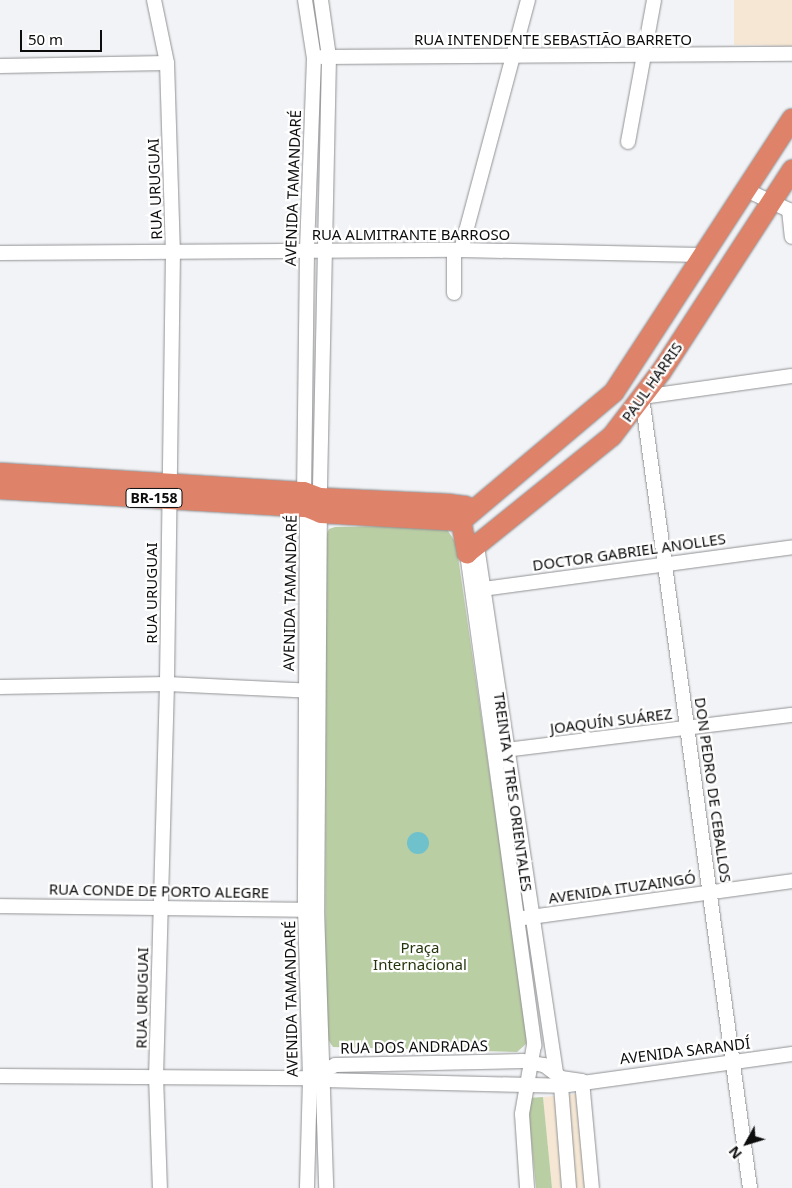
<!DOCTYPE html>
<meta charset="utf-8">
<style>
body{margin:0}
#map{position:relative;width:792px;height:1188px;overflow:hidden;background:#f2f3f6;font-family:"Noto Sans",sans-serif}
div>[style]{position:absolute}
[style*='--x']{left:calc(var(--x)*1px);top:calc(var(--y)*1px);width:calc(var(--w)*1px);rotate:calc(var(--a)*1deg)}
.commercial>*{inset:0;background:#f5e7d4}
.green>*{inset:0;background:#bacea4}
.water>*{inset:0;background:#6fc1cc}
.round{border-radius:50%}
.roads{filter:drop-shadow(0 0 1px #919294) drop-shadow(0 0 1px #919294)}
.minor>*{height:14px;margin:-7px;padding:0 7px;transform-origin:7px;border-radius:7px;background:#fff}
.highway>*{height:20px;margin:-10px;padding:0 10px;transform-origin:10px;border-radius:10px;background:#de836a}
span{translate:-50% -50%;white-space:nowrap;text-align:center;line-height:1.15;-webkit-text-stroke:4.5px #fff;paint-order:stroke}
.shield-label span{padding:1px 4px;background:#fff;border:1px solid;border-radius:4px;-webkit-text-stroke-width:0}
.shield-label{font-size:14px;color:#0d0d0e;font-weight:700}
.street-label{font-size:15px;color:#0d0d0e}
.park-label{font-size:15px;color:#24350c}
.north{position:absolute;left:722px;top:1118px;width:50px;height:50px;-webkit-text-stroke:4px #fff;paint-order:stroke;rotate:231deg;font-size:14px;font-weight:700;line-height:20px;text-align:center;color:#0d0d0e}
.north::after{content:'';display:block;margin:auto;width:18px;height:22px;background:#0d0d0e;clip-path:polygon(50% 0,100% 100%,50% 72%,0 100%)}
.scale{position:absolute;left:20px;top:30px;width:82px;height:22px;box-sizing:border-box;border:2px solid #0d0d0e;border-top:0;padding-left:6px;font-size:15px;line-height:18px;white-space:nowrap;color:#0d0d0e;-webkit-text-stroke:4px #fff;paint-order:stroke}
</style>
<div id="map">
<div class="commercial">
<div style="clip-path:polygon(734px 0,792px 0,792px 46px,734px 45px)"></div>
<div style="clip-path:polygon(576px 1094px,586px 1188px,552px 1188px,543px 1097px)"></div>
</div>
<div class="green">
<div style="clip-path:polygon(444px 525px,456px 543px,528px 1037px,526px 1044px,517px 1052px,333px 1047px,325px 1035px,326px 536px,329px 529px,335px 527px)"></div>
<div style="clip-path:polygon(543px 1097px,552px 1188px,536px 1188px,527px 1098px)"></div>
</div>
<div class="water">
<div class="round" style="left:407px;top:832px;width:22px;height:22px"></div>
</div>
<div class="roads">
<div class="minor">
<div style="--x:154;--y:0;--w:64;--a:78.3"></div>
<div style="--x:167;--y:63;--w:188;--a:88.2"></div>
<div style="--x:173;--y:251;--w:433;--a:90.8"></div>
<div style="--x:167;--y:684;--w:392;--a:91.6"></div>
<div style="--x:156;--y:1076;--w:112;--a:88"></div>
<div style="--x:305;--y:0;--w:59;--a:81.2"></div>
<div style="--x:314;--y:58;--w:193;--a:92.1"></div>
<div style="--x:307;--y:251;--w:241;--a:90.7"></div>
<div style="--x:304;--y:492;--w:15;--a:79"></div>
<div style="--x:307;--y:507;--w:402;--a:90.3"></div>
<div style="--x:305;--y:909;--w:170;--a:88.3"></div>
<div style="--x:310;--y:1079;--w:109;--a:91.6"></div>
<div style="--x:321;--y:0;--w:58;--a:82"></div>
<div style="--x:329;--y:57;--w:441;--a:91.2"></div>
<div style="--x:320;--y:498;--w:412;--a:90.4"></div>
<div style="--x:317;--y:910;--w:278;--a:88.1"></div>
<div style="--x:322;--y:57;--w:470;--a:-0.4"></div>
<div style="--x:0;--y:66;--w:167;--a:-1"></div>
<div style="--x:628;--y:142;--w:144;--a:-79.6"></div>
<div style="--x:746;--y:190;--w:47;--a:24.9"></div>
<div style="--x:789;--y:210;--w:27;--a:84"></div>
<div style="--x:461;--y:250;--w:259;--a:-75"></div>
<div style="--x:0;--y:253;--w:461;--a:-0.4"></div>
<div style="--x:461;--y:250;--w:240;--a:1.2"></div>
<div style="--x:454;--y:293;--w:43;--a:-90"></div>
<div style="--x:642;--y:397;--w:798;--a:82.23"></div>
<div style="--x:642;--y:397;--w:151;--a:-8"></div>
<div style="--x:477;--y:546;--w:533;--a:81.47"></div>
<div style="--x:467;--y:553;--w:497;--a:82.2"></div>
<div style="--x:534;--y:1045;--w:70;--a:99.9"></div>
<div style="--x:522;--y:1114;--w:74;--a:86.1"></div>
<div style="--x:476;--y:590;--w:319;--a:-7.7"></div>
<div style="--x:0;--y:687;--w:167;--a:-1"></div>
<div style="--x:167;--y:684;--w:148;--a:2.7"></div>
<div style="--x:497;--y:751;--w:297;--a:-7"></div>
<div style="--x:0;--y:906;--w:314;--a:0.7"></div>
<div style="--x:523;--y:918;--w:272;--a:-7.8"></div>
<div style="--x:0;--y:1076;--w:310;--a:0.4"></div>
<div style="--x:310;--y:1078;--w:28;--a:-27"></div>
<div style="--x:335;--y:1065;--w:188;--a:-1.2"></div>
<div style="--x:523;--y:1061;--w:21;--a:11"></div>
<div style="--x:544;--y:1065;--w:21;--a:37"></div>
<div style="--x:561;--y:1078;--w:21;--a:8"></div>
<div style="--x:323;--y:1080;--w:238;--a:1.4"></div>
<div style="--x:561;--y:1086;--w:233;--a:-7.9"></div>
<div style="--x:582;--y:1081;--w:107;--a:84.7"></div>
<div style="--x:561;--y:1086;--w:102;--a:85.5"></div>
</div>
<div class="highway">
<div style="--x:0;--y:473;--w:305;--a:3.6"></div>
<div style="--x:304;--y:492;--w:17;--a:21"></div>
<div style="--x:320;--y:498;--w:128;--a:2.7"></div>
<div style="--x:448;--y:504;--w:17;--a:7"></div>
<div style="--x:465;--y:506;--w:9;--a:32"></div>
<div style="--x:0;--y:489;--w:308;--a:3.4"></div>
<div style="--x:307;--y:507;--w:15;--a:23"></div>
<div style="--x:321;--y:513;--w:140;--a:3.3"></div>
<div style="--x:461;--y:521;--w:33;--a:79"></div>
<div style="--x:467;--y:553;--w:186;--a:-38.9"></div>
<div style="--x:612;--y:436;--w:81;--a:-52.6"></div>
<div style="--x:661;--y:372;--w:241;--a:-57"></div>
<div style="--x:461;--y:521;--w:200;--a:-40.1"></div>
<div style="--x:614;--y:392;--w:326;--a:-56.9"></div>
</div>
</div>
<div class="shield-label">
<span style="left:154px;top:498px">BR-158</span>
</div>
<div class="street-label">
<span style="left:553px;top:40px">RUA INTENDENTE SEBASTIÃO BARRETO</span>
<span style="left:293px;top:188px;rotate:-88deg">AVENIDA TAMANDARÉ</span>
<span style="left:155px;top:189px;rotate:-92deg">RUA URUGUAI</span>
<span style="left:411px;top:235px">RUA ALMITRANTE BARROSO</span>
<span style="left:652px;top:382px;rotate:-55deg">PAUL HARRIS</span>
<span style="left:629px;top:552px;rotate:-8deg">DOCTOR GABRIEL ANOLLES</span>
<span style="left:152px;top:593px;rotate:-90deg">RUA URUGUAI</span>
<span style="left:290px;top:593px;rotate:-89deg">AVENIDA TAMANDARÉ</span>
<span style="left:611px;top:721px;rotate:-7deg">JOAQUÍN SUÁREZ</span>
<span style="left:713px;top:790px;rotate:82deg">DON PEDRO DE CEBALLOS</span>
<span style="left:513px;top:792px;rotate:82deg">TREINTA Y TRES ORIENTALES</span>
<span style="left:622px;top:888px;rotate:-8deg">AVENIDA ITUZAINGÓ</span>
<span style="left:159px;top:891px;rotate:1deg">RUA CONDE DE PORTO ALEGRE</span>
<span style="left:142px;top:998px;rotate:-89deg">RUA URUGUAI</span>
<span style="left:291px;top:999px;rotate:-91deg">AVENIDA TAMANDARÉ</span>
<span style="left:414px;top:1047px;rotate:-1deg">RUA DOS ANDRADAS</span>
<span style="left:685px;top:1051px;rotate:-7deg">AVENIDA SARANDÍ</span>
</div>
<div class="park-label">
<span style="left:420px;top:956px">Praça<br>Internacional</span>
</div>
<div class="north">N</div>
<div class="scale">50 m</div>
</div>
